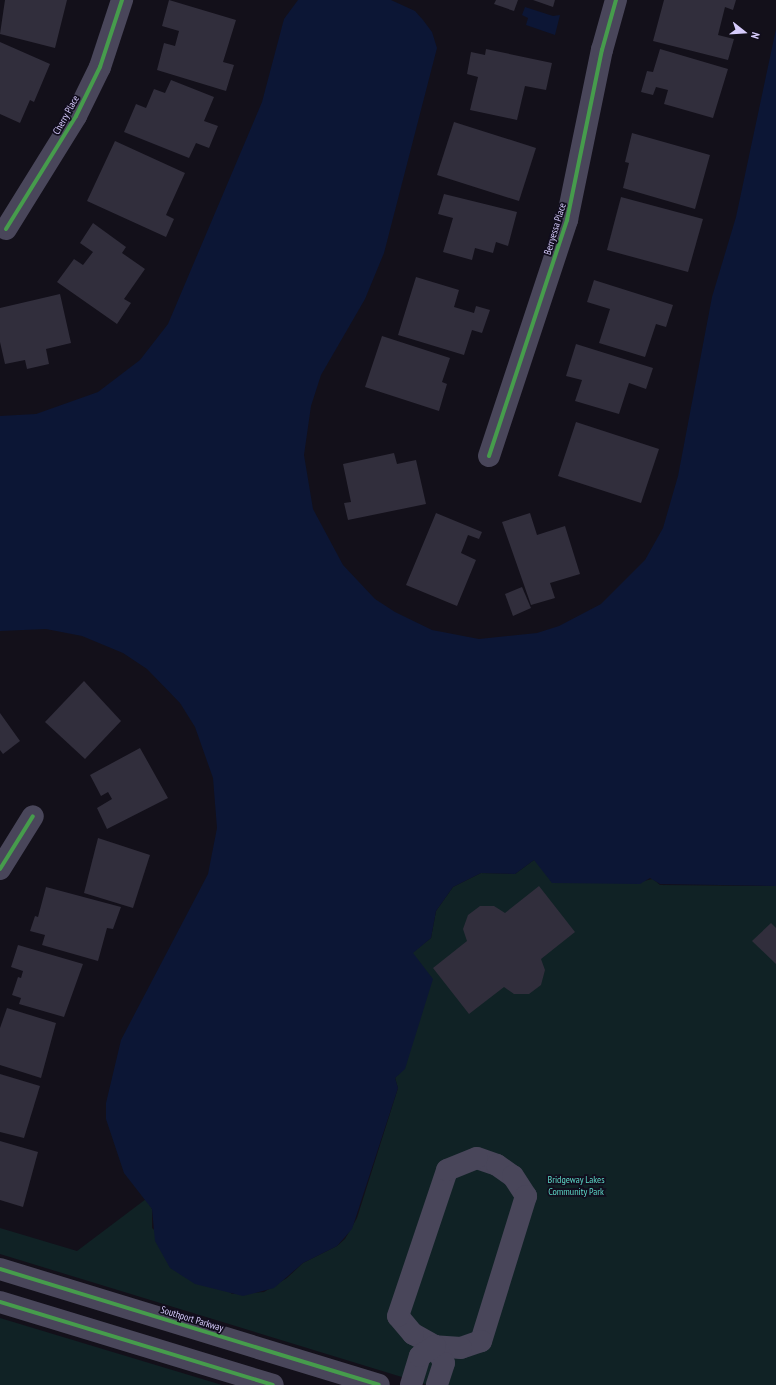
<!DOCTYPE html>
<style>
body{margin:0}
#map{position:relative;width:776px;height:1385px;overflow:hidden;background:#13101a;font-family:"PT Sans Narrow",sans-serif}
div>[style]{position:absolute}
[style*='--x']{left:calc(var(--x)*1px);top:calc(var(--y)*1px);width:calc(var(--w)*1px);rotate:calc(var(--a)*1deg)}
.green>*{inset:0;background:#102225}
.water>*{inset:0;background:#0c1635}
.building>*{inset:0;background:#312e3c}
.minor>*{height:22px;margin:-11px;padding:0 11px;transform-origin:11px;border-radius:11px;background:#49465a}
.cycleway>*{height:4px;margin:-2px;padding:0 2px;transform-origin:2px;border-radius:2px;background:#469c4c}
span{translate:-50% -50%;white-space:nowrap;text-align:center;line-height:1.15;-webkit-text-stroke:3.5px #110d1d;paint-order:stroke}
.street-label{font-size:10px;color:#d7ccfc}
.park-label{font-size:10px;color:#5dd7c6}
.north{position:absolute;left:724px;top:12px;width:40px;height:40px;-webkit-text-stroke:3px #110d1d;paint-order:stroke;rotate:107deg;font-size:11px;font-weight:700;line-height:16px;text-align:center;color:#d7ccfc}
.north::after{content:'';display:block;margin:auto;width:14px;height:18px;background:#d7ccfc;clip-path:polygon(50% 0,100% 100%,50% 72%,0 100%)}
</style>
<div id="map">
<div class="green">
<div style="clip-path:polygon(534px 860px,643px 881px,653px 879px,660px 885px,776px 886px,776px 1385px,428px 1385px,0 1254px,0 1228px,77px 1251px,146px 1199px,152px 1209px,152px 1228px,232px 1294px,264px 1292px,287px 1278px,303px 1263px,337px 1246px,345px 1239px,357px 1218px,398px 1088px,395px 1078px,401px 1071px,412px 953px,431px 938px,436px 911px,453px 887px,481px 873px,515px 874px)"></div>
<div style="clip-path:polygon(0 1318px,222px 1385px,0 1385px)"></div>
</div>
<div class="water">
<div style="clip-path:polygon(298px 0,391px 0,415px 11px,423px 20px,432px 32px,437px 48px,384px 253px,365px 299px,321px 375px,311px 406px,304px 455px,313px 509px,343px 565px,375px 599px,395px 612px,432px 630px,479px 639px,537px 633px,559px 626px,601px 604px,645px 560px,663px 528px,678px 476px,712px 297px,736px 217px,776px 29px,776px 886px,660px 884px,650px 878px,640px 884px,552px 883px,534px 860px,515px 874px,481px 873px,453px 887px,436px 911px,431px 938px,413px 953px,433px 979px,405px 1069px,395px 1078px,398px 1088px,352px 1229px,337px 1246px,303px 1263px,274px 1288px,243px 1296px,195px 1284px,170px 1268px,155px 1241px,152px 1209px,124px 1173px,106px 1119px,106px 1103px,121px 1040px,208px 874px,217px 828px,213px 778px,195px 727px,180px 703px,147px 669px,123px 653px,82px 636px,46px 629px,0 631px,0 416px,36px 414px,98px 392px,140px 360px,168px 324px,262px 102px,284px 19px)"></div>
<div style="clip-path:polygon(525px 7px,553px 16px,560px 15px,555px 35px,526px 25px,528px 18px,522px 15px)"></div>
</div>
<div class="building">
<div style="clip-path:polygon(5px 0,67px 0,55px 48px,0 34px)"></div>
<div style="clip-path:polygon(169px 0,236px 20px,223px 62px,234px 65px,226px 91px,157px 70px,164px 43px,175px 46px,179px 31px,162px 26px)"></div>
<div style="clip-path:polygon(496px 0,518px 0,514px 11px,494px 4px)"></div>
<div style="clip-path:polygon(533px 0,555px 0,553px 7px)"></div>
<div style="clip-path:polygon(664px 0,736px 0,733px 10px,725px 7px,718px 35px,734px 39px,728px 60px,653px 41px)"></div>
<div style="clip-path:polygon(0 42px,50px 64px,34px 102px,30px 100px,20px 123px,0 114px)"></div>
<div style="clip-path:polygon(486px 49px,552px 63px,546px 90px,525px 86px,517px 120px,470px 110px,478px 77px,467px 74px,471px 52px,485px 55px)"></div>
<div style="clip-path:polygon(660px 49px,728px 69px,713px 118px,664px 104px,668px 90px,656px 87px,653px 95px,641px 92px,647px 71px,653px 72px)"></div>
<div style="clip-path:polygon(171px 80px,214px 97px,204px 121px,218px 126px,209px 148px,196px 143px,189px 158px,124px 132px,136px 104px,146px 108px,154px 89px,165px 93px)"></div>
<div style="clip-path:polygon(454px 122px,536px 148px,519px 201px,437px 175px)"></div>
<div style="clip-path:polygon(632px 133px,710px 155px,695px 209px,623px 188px,629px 163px,625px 162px)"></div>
<div style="clip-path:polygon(115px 141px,185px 173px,166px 215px,174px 219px,166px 237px,87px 201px)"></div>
<div style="clip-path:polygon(444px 194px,517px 212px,508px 246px,496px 242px,493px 253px,475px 248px,472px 260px,443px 252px,453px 218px,438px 214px)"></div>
<div style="clip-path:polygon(621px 197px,703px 219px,688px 272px,607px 250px)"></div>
<div style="clip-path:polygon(93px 223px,126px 247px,122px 253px,145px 269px,124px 299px,131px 303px,117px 324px,57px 282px,74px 259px,83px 265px,93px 252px,80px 243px)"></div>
<div style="clip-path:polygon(416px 277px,459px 290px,454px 307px,474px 313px,476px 306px,490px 310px,482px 333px,472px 330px,464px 355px,398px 335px)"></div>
<div style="clip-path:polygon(594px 280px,673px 305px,666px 327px,656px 324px,645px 357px,599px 343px,610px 309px,587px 302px)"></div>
<div style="clip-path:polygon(60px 294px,71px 343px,46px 349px,49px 364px,27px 369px,25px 360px,5px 364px,0 342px,0 308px)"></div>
<div style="clip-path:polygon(382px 336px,450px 358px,442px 382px,447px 384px,439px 411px,365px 387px)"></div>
<div style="clip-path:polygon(576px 344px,653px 368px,646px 389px,629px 383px,619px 414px,575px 401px,582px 380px,566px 376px)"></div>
<div style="clip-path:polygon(576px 422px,659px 449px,641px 503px,558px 476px)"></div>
<div style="clip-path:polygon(394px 453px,397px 464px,416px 460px,426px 504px,348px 520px,344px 503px,351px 502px,343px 464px)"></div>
<div style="clip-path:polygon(436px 513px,482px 532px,479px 539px,468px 535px,461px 553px,476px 560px,457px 606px,406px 585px)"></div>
<div style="clip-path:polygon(530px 513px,537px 535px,565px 526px,580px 574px,550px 583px,555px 598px,531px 605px,502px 522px)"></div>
<div style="clip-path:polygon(522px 587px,531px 608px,513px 616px,505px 594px)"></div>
<div style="clip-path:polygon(84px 681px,121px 721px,85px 759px,45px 722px)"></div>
<div style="clip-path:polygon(0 713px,20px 741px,3px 754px,0 750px)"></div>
<div style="clip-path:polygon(140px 748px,168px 798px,107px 829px,97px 808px,112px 799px,108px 792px,101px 796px,90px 775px)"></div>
<div style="clip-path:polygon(98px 838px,150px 855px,133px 908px,84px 893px)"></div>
<div style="clip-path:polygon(539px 886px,575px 932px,541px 959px,545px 970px,541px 985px,529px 994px,514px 994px,504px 987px,469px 1014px,433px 968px,467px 941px,463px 929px,468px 915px,480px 906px,494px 906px,505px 913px)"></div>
<div style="clip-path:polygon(46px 887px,121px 907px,113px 929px,107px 928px,98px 961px,42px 945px,45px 935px,30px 931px,35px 916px,38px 917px)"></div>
<div style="clip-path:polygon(771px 923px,776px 928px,776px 964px,752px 941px)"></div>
<div style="clip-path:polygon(18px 945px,83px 964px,64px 1017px,19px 1004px,21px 998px,12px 995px,18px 977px,21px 978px,23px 971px,11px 967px)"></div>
<div style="clip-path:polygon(7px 1008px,56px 1023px,41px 1078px,0 1065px,0 1028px)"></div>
<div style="clip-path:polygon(0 1074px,40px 1086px,24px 1138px,0 1132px)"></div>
<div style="clip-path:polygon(0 1141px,38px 1152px,23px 1207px,0 1200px)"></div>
</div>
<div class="minor">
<div style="--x:6;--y:229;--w:133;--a:-58.2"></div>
<div style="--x:76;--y:116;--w:55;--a:-63.9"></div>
<div style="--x:100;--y:67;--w:71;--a:-71.8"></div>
<div style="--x:489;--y:456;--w:249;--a:-71.7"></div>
<div style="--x:567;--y:220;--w:174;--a:-78.4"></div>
<div style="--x:602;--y:50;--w:52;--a:-74.4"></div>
<div style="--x:0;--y:869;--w:62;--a:-58.1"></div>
<div style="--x:477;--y:1158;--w:21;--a:19"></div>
<div style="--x:497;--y:1165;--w:19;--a:35"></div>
<div style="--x:513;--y:1176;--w:24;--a:57"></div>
<div style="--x:526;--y:1196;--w:152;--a:107.2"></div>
<div style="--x:481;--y:1341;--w:21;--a:161"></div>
<div style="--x:461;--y:1348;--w:26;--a:-176"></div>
<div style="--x:435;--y:1346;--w:25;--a:-151"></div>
<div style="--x:413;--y:1334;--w:23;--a:-130"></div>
<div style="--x:398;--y:1316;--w:154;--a:-71.4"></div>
<div style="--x:447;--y:1170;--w:32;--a:-22"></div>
<div style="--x:0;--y:1269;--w:396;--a:17"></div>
<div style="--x:0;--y:1302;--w:285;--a:16.9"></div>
<div style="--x:435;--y:1346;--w:19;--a:62"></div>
<div style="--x:444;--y:1363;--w:23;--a:108"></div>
<div style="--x:411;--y:1385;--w:30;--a:-73"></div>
<div style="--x:420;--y:1356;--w:18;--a:-34"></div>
</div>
<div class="cycleway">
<div style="--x:6;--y:229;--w:133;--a:-58.2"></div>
<div style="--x:76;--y:116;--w:55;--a:-63.9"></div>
<div style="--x:100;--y:67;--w:71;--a:-71.8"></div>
<div style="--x:489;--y:456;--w:249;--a:-71.7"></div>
<div style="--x:567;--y:220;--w:174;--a:-78.4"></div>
<div style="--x:602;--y:50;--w:52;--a:-74.4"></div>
<div style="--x:0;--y:869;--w:62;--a:-58.1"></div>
<div style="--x:0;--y:1269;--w:396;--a:17"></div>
<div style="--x:0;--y:1302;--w:285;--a:16.9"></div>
</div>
<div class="street-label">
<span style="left:66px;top:115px;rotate:-61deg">Cherry Place</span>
<span style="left:555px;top:229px;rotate:-73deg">Berryessa Place</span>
<span style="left:192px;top:1319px;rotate:17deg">Southport Parkway</span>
</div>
<div class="park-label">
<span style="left:576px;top:1185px">Bridgeway Lakes<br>Community Park</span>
</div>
<div class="north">N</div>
</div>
